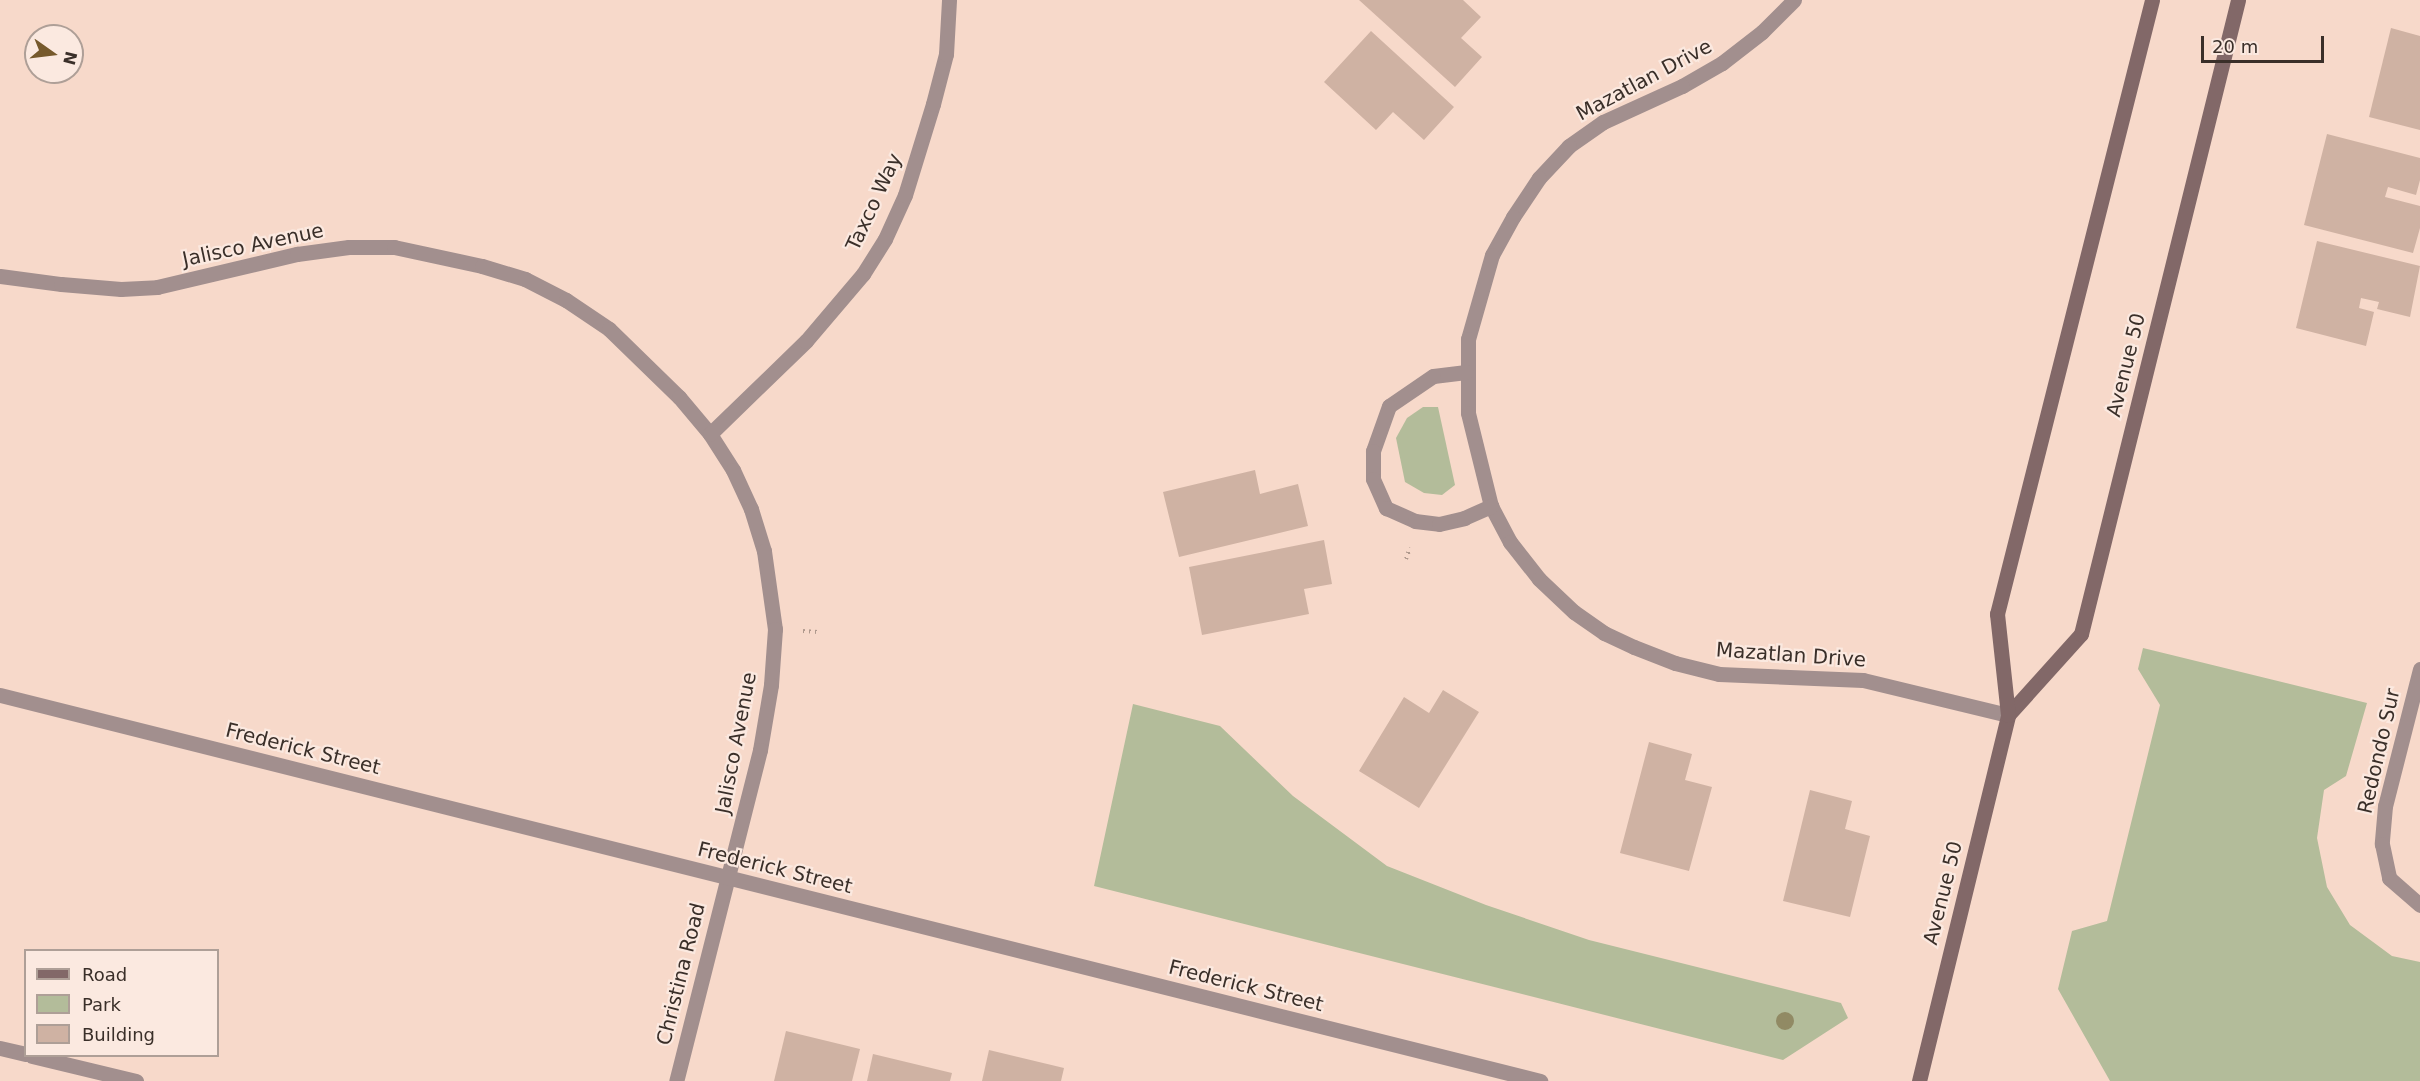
<!DOCTYPE html>
<style>
body{margin:0}
#map{position:relative;width:2420px;height:1081px;overflow:hidden;background:#f7d9ca;font-family:"DejaVu Sans",sans-serif}
div>[style]{position:absolute}
[style*='--x']{left:calc(var(--x)*1px);top:calc(var(--y)*1px);width:calc(var(--w)*1px);rotate:calc(var(--a)*1deg)}
.green>*{inset:0;background:#b3bc9a}
.building>*{inset:0;background:#cfb2a3}
.path>*{height:4px;margin-top:-2px;transform-origin:0;background:repeating-linear-gradient(90deg,#af998d 0 1.5px,transparent 0 6px)}
.street>*{height:15px;margin:-7.5px;padding:0 7.5px;transform-origin:7.5px;border-radius:7.5px;background:#a28f8e}
.secondary>*{height:15px;margin:-7.5px;padding:0 7.5px;transform-origin:7.5px;border-radius:7.5px;background:#826868}
.trees>*{width:18px;height:18px;margin:-9px;border-radius:50%;background:#918a64}
span{translate:-50% -50%;white-space:nowrap;text-align:center;line-height:1.15;-webkit-text-stroke:4.5px #fbe9e0;paint-order:stroke}
.street-label{font-size:20px;color:#3a2f29}
.legend{position:absolute;left:24px;top:949px;width:195px;height:108px;box-sizing:border-box;background:#fbe9e0;border:2px solid #ae9f97;margin:0;padding:8px 10px;list-style:none;font-size:18px;color:#3a2f29}
.legend li{display:flex;align-items:center;gap:12px;height:30px}
.legend b{width:30px;border:2px solid #ae9f97}
.north{position:absolute;left:24px;top:24px;width:60px;height:60px;box-sizing:border-box;background:#fbe9e0;border:2px solid #ae9f97;border-radius:50%;rotate:104deg;font-size:16px;font-weight:700;line-height:24px;text-align:center;color:#3a2f29}
.north::after{content:'';display:block;margin:auto;width:21px;height:27px;background:#76592c;clip-path:polygon(50% 0,100% 100%,50% 72%,0 100%)}
.scale{position:absolute;left:2201px;top:36px;width:123px;height:27px;box-sizing:border-box;border:3px solid #3a2f29;border-top:0;padding-left:8px;font-size:18px;line-height:21px;white-space:nowrap;color:#3a2f29;-webkit-text-stroke:4px #fbe9e0;paint-order:stroke}
</style>
<div id="map">
<div class="green">
<div style="clip-path:polygon(1423px 407px,1438px 407px,1455px 485px,1442px 495px,1424px 493px,1405px 482px,1396px 438px,1407px 418px)"></div>
<div style="clip-path:polygon(2143px 648px,2367px 703px,2346px 776px,2324px 790px,2317px 838px,2327px 887px,2350px 925px,2392px 956px,2420px 962px,2420px 1081px,2110px 1081px,2058px 989px,2072px 931px,2107px 921px,2160px 705px,2138px 669px)"></div>
<div style="clip-path:polygon(1133px 704px,1220px 726px,1293px 796px,1387px 866px,1486px 905px,1589px 940px,1841px 1003px,1848px 1018px,1783px 1060px,1094px 886px)"></div>
</div>
<div class="building">
<div style="clip-path:polygon(1359px 0,1463px 0,1481px 17px,1461px 38px,1482px 57px,1455px 87px)"></div>
<div style="clip-path:polygon(2391px 28px,2420px 36px,2420px 130px,2369px 117px)"></div>
<div style="clip-path:polygon(1371px 31px,1454px 107px,1424px 140px,1393px 112px,1376px 130px,1324px 82px)"></div>
<div style="clip-path:polygon(2327px 134px,2420px 158px,2420px 180px,2416px 195px,2388px 187px,2385px 197px,2420px 206px,2420px 228px,2413px 253px,2304px 225px)"></div>
<div style="clip-path:polygon(2317px 241px,2420px 266px,2410px 317px,2377px 309px,2379px 302px,2361px 298px,2359px 308px,2374px 312px,2366px 346px,2296px 328px)"></div>
<div style="clip-path:polygon(1255px 470px,1260px 494px,1298px 484px,1308px 526px,1179px 557px,1163px 492px)"></div>
<div style="clip-path:polygon(1324px 540px,1332px 584px,1304px 589px,1309px 614px,1202px 635px,1189px 567px)"></div>
<div style="clip-path:polygon(1443px 690px,1479px 712px,1419px 808px,1359px 771px,1404px 697px,1429px 713px)"></div>
<div style="clip-path:polygon(1649px 742px,1692px 754px,1685px 780px,1712px 787px,1689px 871px,1620px 853px)"></div>
<div style="clip-path:polygon(1810px 790px,1852px 801px,1845px 829px,1870px 836px,1850px 917px,1783px 901px)"></div>
<div style="clip-path:polygon(786px 1031px,860px 1049px,852px 1081px,774px 1081px)"></div>
<div style="clip-path:polygon(989px 1050px,1064px 1068px,1061px 1081px,982px 1081px)"></div>
<div style="clip-path:polygon(873px 1054px,952px 1073px,950px 1081px,867px 1081px)"></div>
</div>
<div class="path">
<div style="--x:1406;--y:559;--w:12;--a:-70"></div>
<div style="--x:803;--y:631;--w:15;--a:4"></div>
</div>
<div class="street">
<div style="--x:1794;--y:0;--w:45;--a:135"></div>
<div style="--x:1762;--y:32;--w:51;--a:142.2"></div>
<div style="--x:1722;--y:63;--w:46;--a:150.1"></div>
<div style="--x:1682;--y:86;--w:87;--a:155.5"></div>
<div style="--x:1603;--y:122;--w:42;--a:144.8"></div>
<div style="--x:1569;--y:146;--w:44;--a:133.2"></div>
<div style="--x:1539;--y:178;--w:47;--a:123.7"></div>
<div style="--x:1513;--y:217;--w:43;--a:118.9"></div>
<div style="--x:1492;--y:255;--w:87;--a:105.9"></div>
<div style="--x:1468;--y:339;--w:74;--a:90"></div>
<div style="--x:1468;--y:413;--w:96;--a:76.1"></div>
<div style="--x:1491;--y:506;--w:41;--a:62.2"></div>
<div style="--x:1510;--y:542;--w:47;--a:51.9"></div>
<div style="--x:1539;--y:579;--w:48;--a:43.3"></div>
<div style="--x:1574;--y:612;--w:37;--a:35"></div>
<div style="--x:1604;--y:633;--w:33;--a:25"></div>
<div style="--x:1634;--y:647;--w:44;--a:21.3"></div>
<div style="--x:1675;--y:663;--w:45;--a:14"></div>
<div style="--x:1719;--y:674;--w:144;--a:2.4"></div>
<div style="--x:1863;--y:680;--w:149;--a:13.6"></div>
<div style="--x:0;--y:276;--w:62;--a:7.5"></div>
<div style="--x:61;--y:284;--w:60;--a:4.8"></div>
<div style="--x:121;--y:289;--w:36;--a:-3"></div>
<div style="--x:157;--y:287;--w:144;--a:-13.3"></div>
<div style="--x:297;--y:254;--w:52;--a:-7.7"></div>
<div style="--x:349;--y:247;--w:45;--a:0"></div>
<div style="--x:394;--y:247;--w:90;--a:12.2"></div>
<div style="--x:482;--y:266;--w:45;--a:16.8"></div>
<div style="--x:525;--y:279;--w:46;--a:27.1"></div>
<div style="--x:566;--y:300;--w:52;--a:34"></div>
<div style="--x:609;--y:329;--w:98;--a:44.2"></div>
<div style="--x:679;--y:397;--w:48;--a:50"></div>
<div style="--x:710;--y:434;--w:43;--a:57.4"></div>
<div style="--x:733;--y:470;--w:43;--a:65.2"></div>
<div style="--x:751;--y:509;--w:44;--a:72.8"></div>
<div style="--x:764;--y:551;--w:79;--a:82"></div>
<div style="--x:775;--y:629;--w:56;--a:94.1"></div>
<div style="--x:771;--y:685;--w:66;--a:99.6"></div>
<div style="--x:760;--y:750;--w:341;--a:104.2"></div>
<div style="--x:1466;--y:372;--w:33;--a:173"></div>
<div style="--x:1433;--y:376;--w:53;--a:145.7"></div>
<div style="--x:1389;--y:406;--w:48;--a:109.6"></div>
<div style="--x:1373;--y:451;--w:28;--a:90"></div>
<div style="--x:1373;--y:479;--w:32;--a:66"></div>
<div style="--x:1386;--y:508;--w:32;--a:24"></div>
<div style="--x:1415;--y:521;--w:24;--a:7"></div>
<div style="--x:1439;--y:524;--w:26;--a:-13"></div>
<div style="--x:1464;--y:518;--w:30;--a:-24"></div>
<div style="--x:710;--y:434;--w:134;--a:-44.1"></div>
<div style="--x:806;--y:341;--w:88;--a:-49.6"></div>
<div style="--x:863;--y:274;--w:41;--a:-57.8"></div>
<div style="--x:885;--y:239;--w:48;--a:-65.6"></div>
<div style="--x:905;--y:195;--w:95;--a:-72.9"></div>
<div style="--x:933;--y:104;--w:52;--a:-75.4"></div>
<div style="--x:946;--y:54;--w:54;--a:-86.8"></div>
<div style="--x:2420;--y:669;--w:141;--a:104.3"></div>
<div style="--x:2385;--y:806;--w:38;--a:95"></div>
<div style="--x:2382;--y:844;--w:35;--a:78"></div>
<div style="--x:2389;--y:878;--w:41;--a:41.1"></div>
<div style="--x:0;--y:695;--w:1588;--a:14.07"></div>
<div style="--x:0;--y:1048;--w:27;--a:13"></div>
<div style="--x:32;--y:1056;--w:107;--a:13.5"></div>
</div>
<div class="secondary">
<div style="--x:2008;--y:715;--w:109;--a:-48"></div>
<div style="--x:2081;--y:634;--w:653;--a:-76.09"></div>
<div style="--x:1919;--y:1081;--w:377;--a:-76.3"></div>
<div style="--x:2008;--y:715;--w:102;--a:-96.2"></div>
<div style="--x:1997;--y:614;--w:633;--a:-75.83"></div>
</div>
<div class="trees">
<div style="left:1785px;top:1021px"></div>
</div>
<div class="street-label">
<span style="left:1644px;top:80px;rotate:-28deg">Mazatlan Drive</span>
<span style="left:874px;top:202px;rotate:-65deg">Taxco Way</span>
<span style="left:253px;top:245px;rotate:-12deg">Jalisco Avenue</span>
<span style="left:2126px;top:365px;rotate:-76deg">Avenue 50</span>
<span style="left:1791px;top:655px;rotate:4deg">Mazatlan Drive</span>
<span style="left:736px;top:743px;rotate:-79deg">Jalisco Avenue</span>
<span style="left:303px;top:749px;rotate:14deg">Frederick Street</span>
<span style="left:2379px;top:751px;rotate:-77deg">Redondo Sur</span>
<span style="left:775px;top:868px;rotate:14deg">Frederick Street</span>
<span style="left:1943px;top:893px;rotate:-76deg">Avenue 50</span>
<span style="left:681px;top:974px;rotate:-76deg">Christina Road</span>
<span style="left:1246px;top:986px;rotate:14deg">Frederick Street</span>
</div>
<ul class="legend">
<li><b style="height:8px;background:#826868"></b>Road</li>
<li><b style="height:16px;background:#b3bc9a"></b>Park</li>
<li><b style="height:16px;background:#cfb2a3"></b>Building</li>
</ul>
<div class="north">N</div>
<div class="scale">20 m</div>
</div>
